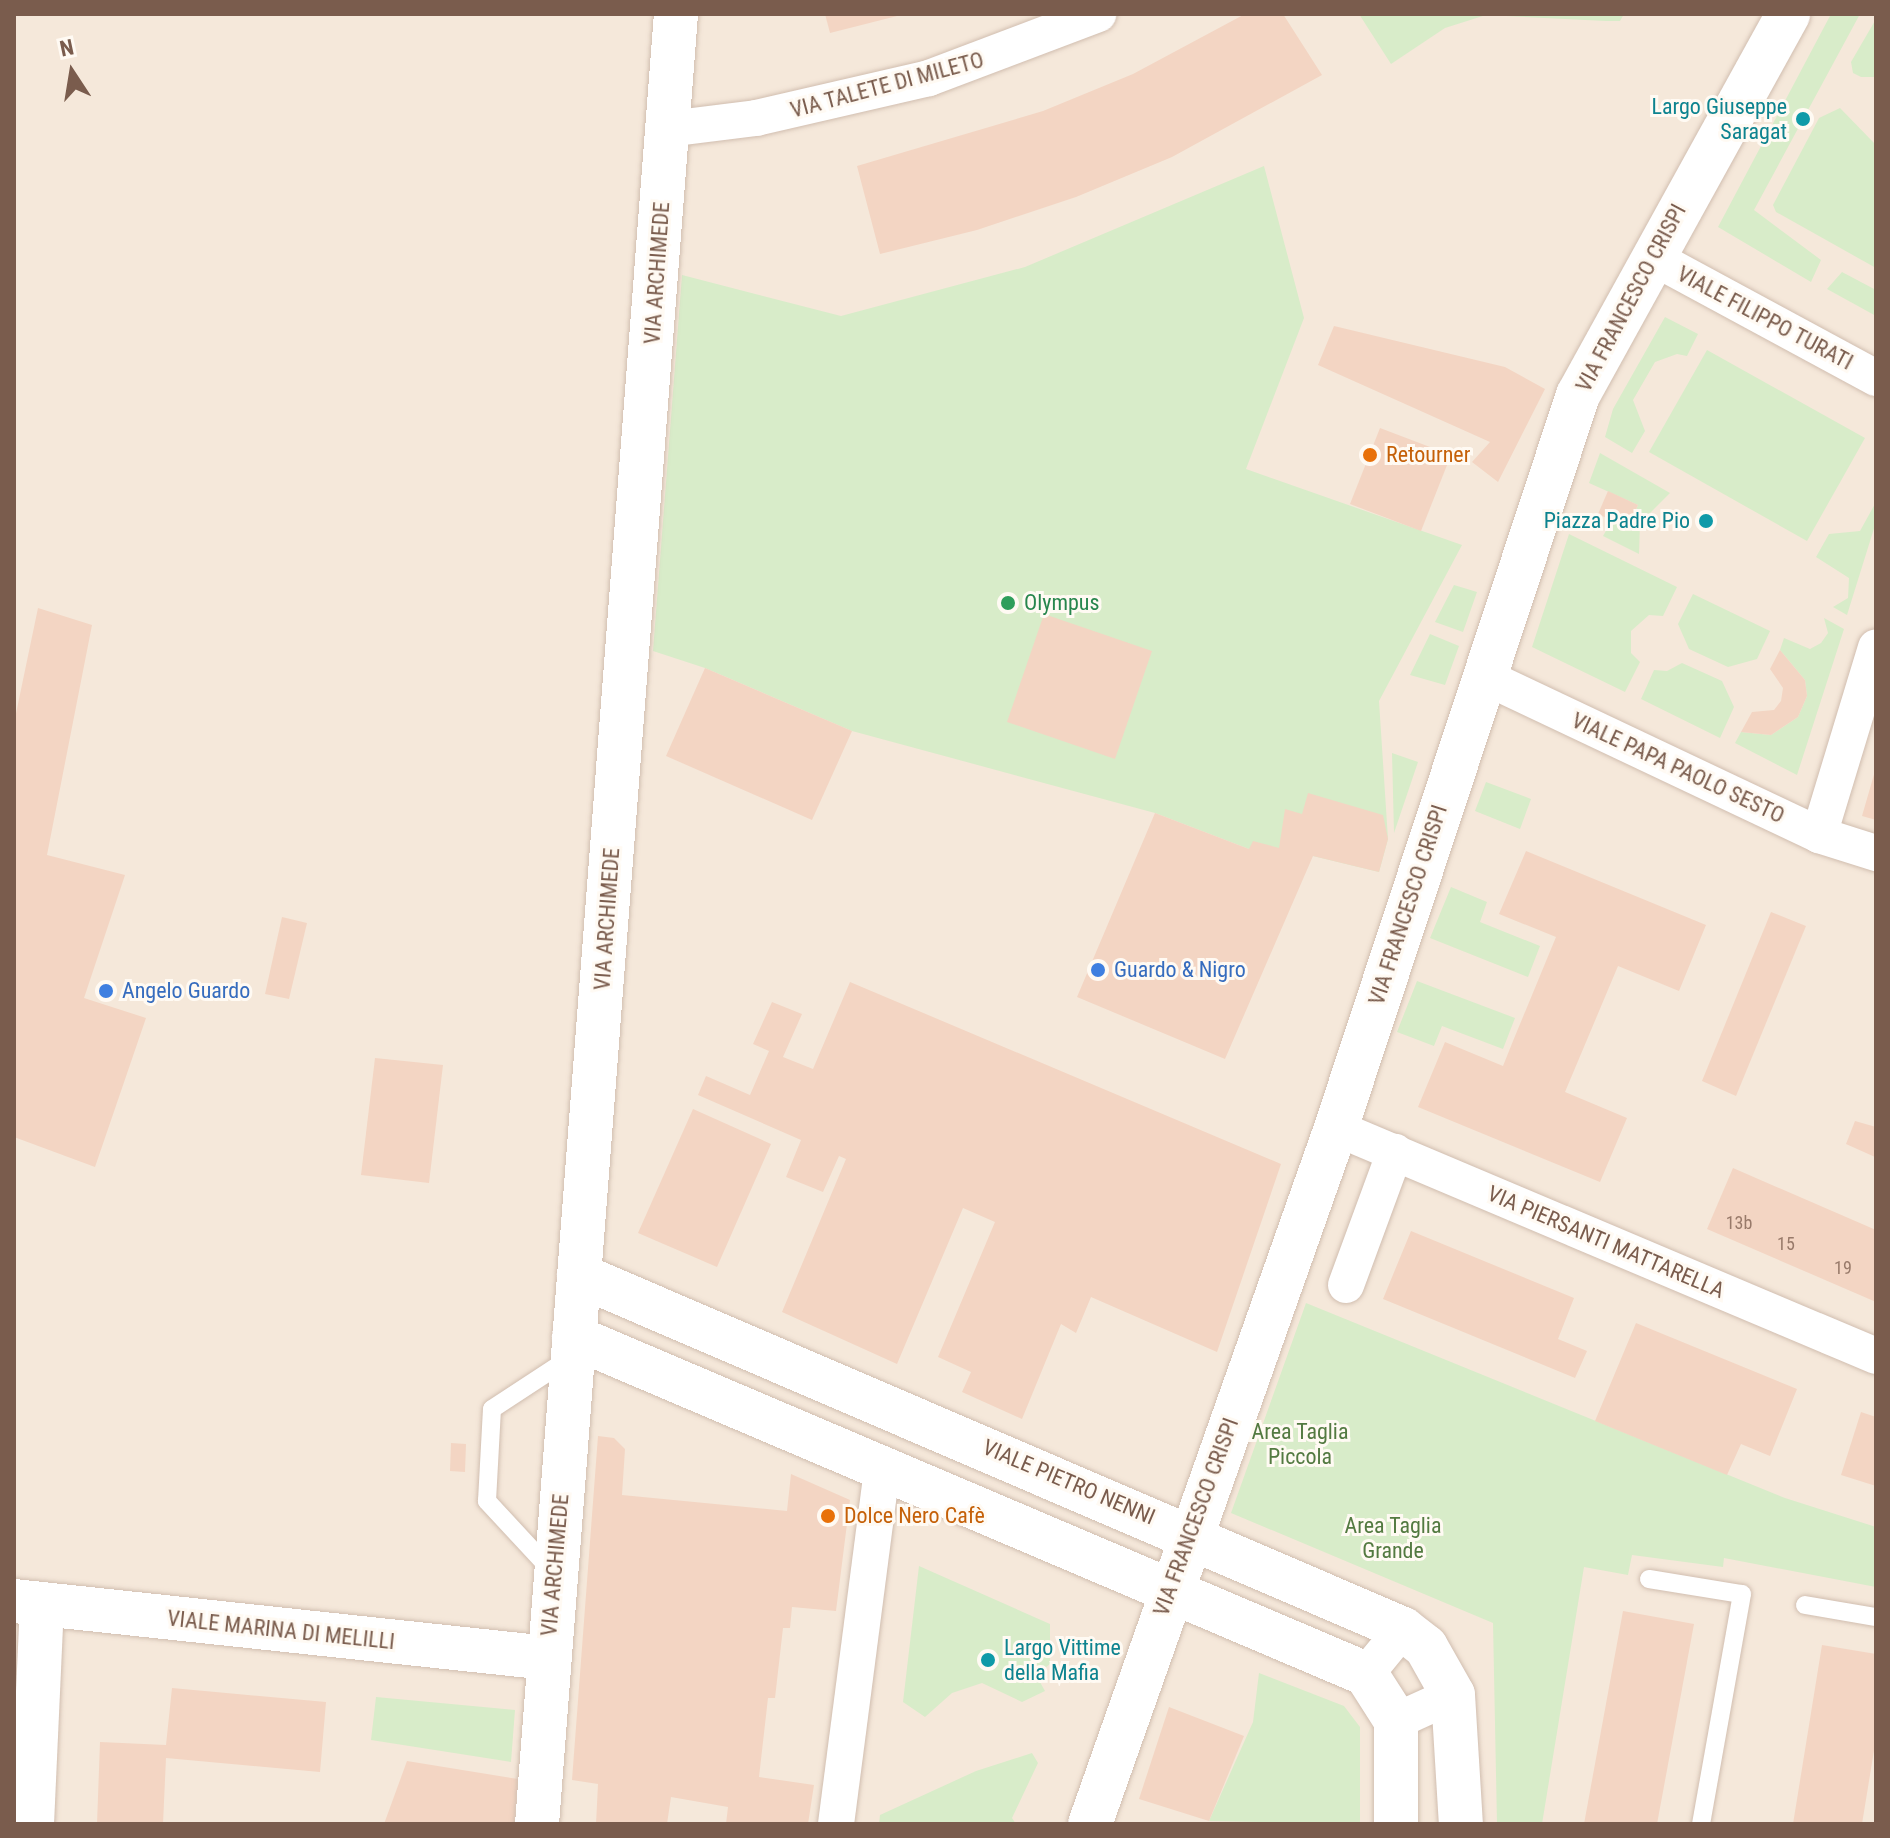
<!DOCTYPE html>
<meta charset="utf-8">
<style>
body{margin:0}
#map{position:relative;width:1890px;height:1838px;overflow:hidden;background:#fdf6ec;font-family:"Roboto Condensed",sans-serif}
div>[style]{position:absolute}
[style*='--x']{left:calc(var(--x)*1px);top:calc(var(--y)*1px);width:calc(var(--w)*1px);rotate:calc(var(--a)*1deg)}
.residential>*{inset:0;background:#f5e8da}
.green>*{inset:0;background:#d8ecc9}
.building>*{inset:0;background:#f3d5c3}
.roads{filter:drop-shadow(0 0 2px #d1beb0) drop-shadow(0 0 2px #d1beb0)}
.lane>*{height:18px;margin:-9px;padding:0 9px;transform-origin:9px;border-radius:9px;background:#fff}
.street>*{height:36px;margin:-18px;padding:0 18px;transform-origin:18px;border-radius:18px;background:#fff}
.secondary>*{height:44px;margin:-22px;padding:0 22px;transform-origin:22px;border-radius:22px;background:#fff}
.dots>*{width:22px;height:22px;translate:-50% -50%;box-sizing:border-box;border:4px solid #fffaf3;border-radius:50%}
span{translate:-50% -50%;white-space:nowrap;text-align:center;line-height:1.15;-webkit-text-stroke:6px #fffaf3;paint-order:stroke}
.number-label{font-size:18px;color:#987a6a}
.number-label span{-webkit-text-stroke-width:0}
.street-label{font-size:22px;color:#7a5c4d}
.culture-label{font-size:22px;color:#0d838f}
.right{translate:-100% -50%;text-align:right}
.left{translate:0 -50%;text-align:left}
.food-label{font-size:22px;color:#c56008}
.leisure-label{font-size:22px;color:#27864d}
.shop-label{font-size:22px;color:#366cbe}
.park-label{font-size:22px;color:#537a41}
.frame{position:absolute;inset:0;border:16px solid #7a5c4d;pointer-events:none}
.north{position:absolute;left:32px;top:32px;width:80px;height:80px;-webkit-text-stroke:6px #fffaf3;paint-order:stroke;rotate:348deg;font-size:22px;font-weight:700;line-height:32px;text-align:center;color:#7a5c4d}
.north::after{content:'';display:block;margin:auto;width:28px;height:36px;background:#7a5c4d;clip-path:polygon(50% 0,100% 100%,50% 72%,0 100%)}
</style>
<div id="map">
<div class="residential">
<div style="clip-path:polygon(14px 14px,1876px 14px,1876px 1824px,14px 1824px)"></div>
</div>
<div class="green">
<div style="clip-path:polygon(1359px 14px,1624px 14px,1620px 21px,1606px 21px,1486px 15px,1445px 28px,1391px 64px)"></div>
<div style="clip-path:polygon(1831px 14px,1860px 14px,1754px 210px,1821px 260px,1811px 282px,1718px 227px)"></div>
<div style="clip-path:polygon(1876px 19px,1876px 77px,1861px 77px,1853px 73px,1851px 62px)"></div>
<div style="clip-path:polygon(1840px 108px,1876px 145px,1876px 268px,1776px 212px,1773px 205px,1819px 118px)"></div>
<div style="clip-path:polygon(1264px 166px,1304px 318px,1246px 469px,1462px 545px,1379px 701px,1388px 839px,1379px 872px,1313px 856px,1249px 849px,1155px 813px,852px 731px,705px 668px,653px 651px,682px 275px,841px 316px,1025px 267px)"></div>
<div style="clip-path:polygon(1842px 272px,1876px 290px,1876px 316px,1827px 289px)"></div>
<div style="clip-path:polygon(1665px 317px,1698px 334px,1687px 356px,1677px 354px,1655px 362px,1633px 400px,1645px 431px,1632px 453px,1605px 437px,1613px 409px)"></div>
<div style="clip-path:polygon(1707px 350px,1865px 438px,1807px 541px,1649px 452px)"></div>
<div style="clip-path:polygon(1600px 453px,1670px 493px,1640px 523px,1639px 554px,1603px 536px,1612px 520px,1628px 527px,1638px 505px,1589px 483px)"></div>
<div style="clip-path:polygon(1876px 502px,1876px 522px,1847px 615px,1833px 607px,1848px 598px,1849px 578px,1816px 557px,1829px 534px,1860px 531px)"></div>
<div style="clip-path:polygon(1569px 534px,1677px 587px,1663px 616px,1649px 615px,1631px 631px,1631px 653px,1640px 662px,1625px 692px,1532px 647px)"></div>
<div style="clip-path:polygon(1454px 585px,1477px 592px,1463px 632px,1435px 622px)"></div>
<div style="clip-path:polygon(1693px 594px,1770px 631px,1757px 659px,1728px 667px,1689px 649px,1678px 624px)"></div>
<div style="clip-path:polygon(1824px 618px,1844px 629px,1797px 775px,1735px 743px,1741px 732px,1771px 735px,1798px 717px,1807px 696px,1805px 680px,1780px 650px,1784px 638px,1810px 649px,1821px 643px,1828px 633px)"></div>
<div style="clip-path:polygon(1430px 634px,1459px 646px,1445px 685px,1410px 675px)"></div>
<div style="clip-path:polygon(1682px 663px,1722px 681px,1734px 707px,1720px 738px,1641px 699px,1654px 670px,1667px 671px)"></div>
<div style="clip-path:polygon(1392px 753px,1418px 762px,1394px 833px)"></div>
<div style="clip-path:polygon(1486px 782px,1531px 799px,1520px 829px,1475px 811px)"></div>
<div style="clip-path:polygon(1451px 887px,1487px 902px,1480px 922px,1540px 946px,1528px 977px,1430px 938px)"></div>
<div style="clip-path:polygon(1417px 981px,1515px 1018px,1503px 1049px,1442px 1026px,1434px 1046px,1397px 1032px)"></div>
<div style="clip-path:polygon(1306px 1303px,1785px 1498px,1876px 1527px,1876px 1587px,1724px 1558px,1723px 1567px,1632px 1555px,1628px 1575px,1584px 1567px,1542px 1824px,1497px 1824px,1493px 1623px,1231px 1513px)"></div>
<div style="clip-path:polygon(919px 1566px,1050px 1624px,1050px 1664px,1036px 1675px,1045px 1691px,1022px 1702px,982px 1683px,952px 1693px,925px 1717px,903px 1702px)"></div>
<div style="clip-path:polygon(1259px 1673px,1344px 1706px,1360px 1727px,1360px 1824px,1209px 1821px,1253px 1722px)"></div>
<div style="clip-path:polygon(376px 1697px,515px 1710px,511px 1762px,371px 1740px)"></div>
<div style="clip-path:polygon(1032px 1753px,1038px 1763px,1012px 1818px,1016px 1824px,879px 1824px,880px 1815px,976px 1771px)"></div>
</div>
<div class="building">
<div style="clip-path:polygon(825px 14px,901px 14px,901px 15px,830px 33px)"></div>
<div style="clip-path:polygon(1245px 14px,1283px 14px,1322px 75px,1172px 157px,1076px 197px,977px 230px,880px 254px,857px 166px,1043px 111px,1133px 74px)"></div>
<div style="clip-path:polygon(1334px 326px,1505px 367px,1545px 389px,1498px 482px,1472px 462px,1490px 442px,1318px 365px)"></div>
<div style="clip-path:polygon(1380px 428px,1451px 455px,1421px 531px,1350px 504px)"></div>
<div style="clip-path:polygon(1608px 491px,1638px 505px,1628px 528px,1598px 514px)"></div>
<div style="clip-path:polygon(38px 608px,92px 625px,47px 855px,125px 875px,84px 998px,146px 1018px,95px 1167px,14px 1137px,14px 723px)"></div>
<div style="clip-path:polygon(1044px 614px,1152px 651px,1115px 759px,1007px 722px)"></div>
<div style="clip-path:polygon(1780px 650px,1805px 680px,1807px 696px,1798px 717px,1771px 735px,1741px 732px,1752px 712px,1774px 710px,1781px 701px,1783px 688px,1770px 669px)"></div>
<div style="clip-path:polygon(705px 668px,852px 731px,812px 820px,666px 756px)"></div>
<div style="clip-path:polygon(1875px 771px,1876px 771px,1876px 820px,1862px 816px)"></div>
<div style="clip-path:polygon(1308px 793px,1383px 815px,1388px 839px,1379px 872px,1313px 856px,1225px 1059px,1077px 997px,1155px 813px,1249px 849px,1253px 841px,1279px 848px,1285px 809px,1302px 814px)"></div>
<div style="clip-path:polygon(1526px 851px,1706px 925px,1679px 991px,1618px 966px,1565px 1092px,1627px 1118px,1600px 1182px,1418px 1107px,1445px 1042px,1503px 1066px,1513px 1041px,1556px 937px,1499px 914px)"></div>
<div style="clip-path:polygon(1771px 912px,1806px 926px,1736px 1096px,1702px 1081px)"></div>
<div style="clip-path:polygon(282px 917px,307px 923px,289px 999px,265px 994px)"></div>
<div style="clip-path:polygon(850px 982px,1281px 1164px,1217px 1352px,1091px 1297px,1076px 1333px,1061px 1324px,1022px 1419px,962px 1392px,971px 1372px,938px 1357px,995px 1222px,963px 1208px,897px 1364px,782px 1312px,846px 1159px,839px 1156px,823px 1192px,786px 1177px,801px 1140px,698px 1095px,706px 1076px,750px 1095px,769px 1051px,753px 1044px,772px 1002px,802px 1014px,783px 1057px,813px 1069px)"></div>
<div style="clip-path:polygon(375px 1058px,443px 1065px,429px 1183px,361px 1175px)"></div>
<div style="clip-path:polygon(693px 1109px,771px 1144px,717px 1267px,638px 1233px)"></div>
<div style="clip-path:polygon(1855px 1121px,1876px 1127px,1875px 1157px,1846px 1144px)"></div>
<div style="clip-path:polygon(1733px 1168px,1876px 1230px,1876px 1302px,1707px 1229px)"></div>
<div style="clip-path:polygon(1411px 1231px,1574px 1298px,1558px 1339px,1587px 1351px,1575px 1378px,1383px 1299px)"></div>
<div style="clip-path:polygon(1636px 1323px,1797px 1389px,1770px 1456px,1741px 1444px,1727px 1475px,1595px 1421px)"></div>
<div style="clip-path:polygon(1861px 1412px,1876px 1417px,1876px 1486px,1841px 1475px)"></div>
<div style="clip-path:polygon(598px 1436px,614px 1438px,625px 1449px,622px 1495px,787px 1511px,791px 1474px,850px 1500px,836px 1611px,792px 1607px,790px 1628px,783px 1628px,775px 1698px,768px 1698px,759px 1777px,814px 1785px,808px 1824px,726px 1824px,728px 1807px,671px 1797px,667px 1824px,596px 1824px,598px 1784px,572px 1780px)"></div>
<div style="clip-path:polygon(451px 1443px,466px 1444px,465px 1472px,450px 1471px)"></div>
<div style="clip-path:polygon(1623px 1611px,1694px 1624px,1657px 1824px,1584px 1824px)"></div>
<div style="clip-path:polygon(1822px 1645px,1876px 1654px,1876px 1738px,1862px 1824px,1793px 1824px)"></div>
<div style="clip-path:polygon(172px 1688px,326px 1702px,320px 1772px,166px 1758px,163px 1824px,97px 1824px,100px 1742px,166px 1745px)"></div>
<div style="clip-path:polygon(1169px 1707px,1244px 1736px,1209px 1821px,1139px 1799px)"></div>
<div style="clip-path:polygon(407px 1761px,518px 1779px,514px 1824px,384px 1824px)"></div>
</div>
<div class="roads">
<div class="lane">
<div style="--x:550;--y:1569;--w:93;--a:-132.8"></div>
<div style="--x:487;--y:1501;--w:92;--a:-86.9"></div>
<div style="--x:492;--y:1409;--w:93;--a:-33.2"></div>
<div style="--x:1649;--y:1579;--w:94;--a:9.2"></div>
<div style="--x:1742;--y:1594;--w:234;--a:100.1"></div>
<div style="--x:1805;--y:1605;--w:72;--a:9.6"></div>
</div>
<div class="street">
<div style="--x:668;--y:129;--w:89;--a:-7.1"></div>
<div style="--x:756;--y:118;--w:178;--a:-13"></div>
<div style="--x:929;--y:78;--w:181;--a:-20.7"></div>
<div style="--x:1654;--y:258;--w:252;--a:28.4"></div>
<div style="--x:1483;--y:676;--w:372;--a:25.3"></div>
<div style="--x:1819;--y:835;--w:60;--a:17.5"></div>
<div style="--x:1819;--y:835;--w:196;--a:-73.1"></div>
<div style="--x:1336;--y:1128;--w:586;--a:22.89"></div>
<div style="--x:1346;--y:1285;--w:142;--a:-69.8"></div>
<div style="--x:1366;--y:1674;--w:58;--a:-50.6"></div>
<div style="--x:1396;--y:1721;--w:63;--a:-24.5"></div>
<div style="--x:836;--y:1824;--w:359;--a:-82.6"></div>
</div>
<div class="secondary">
<div style="--x:579;--y:1275;--w:897;--a:23.25"></div>
<div style="--x:1403;--y:1629;--w:29;--a:38"></div>
<div style="--x:1426;--y:1647;--w:55;--a:60.6"></div>
<div style="--x:1453;--y:1695;--w:129;--a:86.5"></div>
<div style="--x:574;--y:1337;--w:861;--a:23.05"></div>
<div style="--x:1366;--y:1674;--w:56;--a:57.4"></div>
<div style="--x:1396;--y:1721;--w:103;--a:90"></div>
<div style="--x:14;--y:1601;--w:537;--a:6.09"></div>
<div style="--x:32;--y:1824;--w:220;--a:-87.4"></div>
<div style="--x:537;--y:1824;--w:1815;--a:-85.61"></div>
<div style="--x:1090;--y:1824;--w:738;--a:-70.53"></div>
<div style="--x:1336;--y:1128;--w:772;--a:-71.73"></div>
<div style="--x:1578;--y:395;--w:435;--a:-61.1"></div>
</div>
</div>
<div class="dots">
<div style="left:1803px;top:119px;background:#0f9aa8"></div>
<div style="left:1370px;top:455px;background:#e8710a"></div>
<div style="left:1706px;top:521px;background:#0f9aa8"></div>
<div style="left:1008px;top:603px;background:#2e9e5b"></div>
<div style="left:1098px;top:970px;background:#3f7fe0"></div>
<div style="left:106px;top:991px;background:#3f7fe0"></div>
<div style="left:828px;top:1516px;background:#e8710a"></div>
<div style="left:988px;top:1660px;background:#0f9aa8"></div>
</div>
<div class="number-label">
<span style="left:1739px;top:1223px">13b</span>
<span style="left:1786px;top:1244px">15</span>
<span style="left:1843px;top:1268px">19</span>
</div>
<div class="street-label">
<span style="left:887px;top:85px;rotate:-15deg">VIA TALETE DI MILETO</span>
<span style="left:657px;top:273px;rotate:-86deg">VIA ARCHIMEDE</span>
<span style="left:1631px;top:298px;rotate:-62deg">VIA FRANCESCO CRISPI</span>
<span style="left:1765px;top:318px;rotate:28deg">VIALE FILIPPO TURATI</span>
<span style="left:1678px;top:768px;rotate:25deg">VIALE PAPA PAOLO SESTO</span>
<span style="left:1408px;top:905px;rotate:-72deg">VIA FRANCESCO CRISPI</span>
<span style="left:607px;top:919px;rotate:-86deg">VIA ARCHIMEDE</span>
<span style="left:1606px;top:1242px;rotate:23deg">VIA PIERSANTI MATTARELLA</span>
<span style="left:1069px;top:1482px;rotate:23deg">VIALE PIETRO NENNI</span>
<span style="left:1196px;top:1517px;rotate:-70deg">VIA FRANCESCO CRISPI</span>
<span style="left:555px;top:1565px;rotate:-85deg">VIA ARCHIMEDE</span>
<span style="left:281px;top:1630px;rotate:6deg">VIALE MARINA DI MELILLI</span>
</div>
<div class="culture-label">
<span class="right" style="left:1787px;top:119px">Largo Giuseppe<br>Saragat</span>
<span class="right" style="left:1690px;top:521px">Piazza Padre Pio</span>
<span class="left" style="left:1004px;top:1660px">Largo Vittime<br>della Mafia</span>
</div>
<div class="food-label">
<span class="left" style="left:1386px;top:455px">Retourner</span>
<span class="left" style="left:844px;top:1516px">Dolce Nero Cafè</span>
</div>
<div class="leisure-label">
<span class="left" style="left:1024px;top:603px">Olympus</span>
</div>
<div class="shop-label">
<span class="left" style="left:1114px;top:970px">Guardo &amp; Nigro</span>
<span class="left" style="left:122px;top:991px">Angelo Guardo</span>
</div>
<div class="park-label">
<span style="left:1300px;top:1444px">Area Taglia<br>Piccola</span>
<span style="left:1393px;top:1538px">Area Taglia<br>Grande</span>
</div>
<div class="frame"></div>
<div class="north">N</div>
</div>
